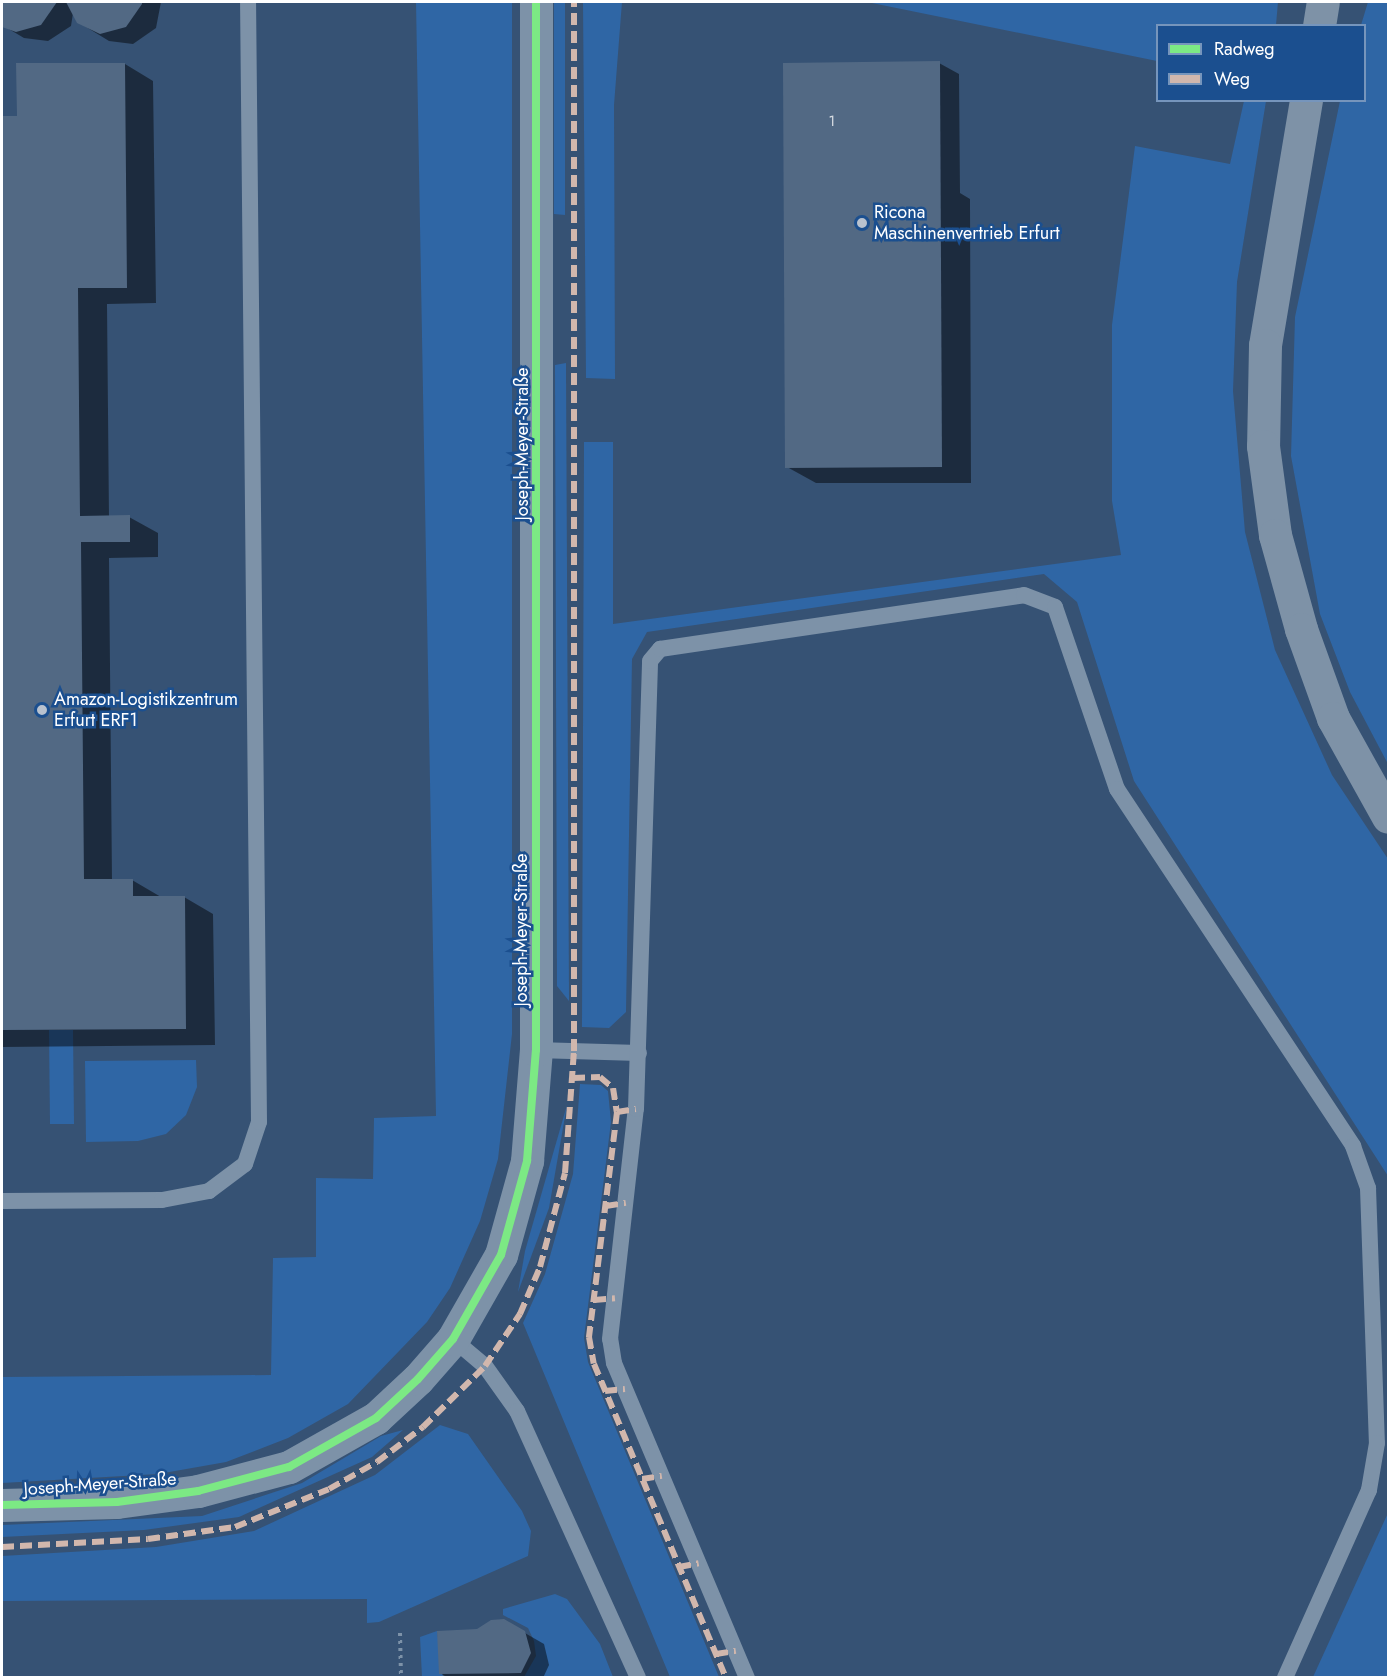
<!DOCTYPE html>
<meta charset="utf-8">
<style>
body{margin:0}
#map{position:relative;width:1390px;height:1679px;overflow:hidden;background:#365274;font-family:Jost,sans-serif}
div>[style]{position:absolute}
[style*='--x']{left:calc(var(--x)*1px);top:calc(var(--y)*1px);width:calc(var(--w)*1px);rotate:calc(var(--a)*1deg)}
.green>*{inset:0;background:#2f66a5}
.shadow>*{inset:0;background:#0007}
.building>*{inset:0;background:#526984}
.path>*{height:4px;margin-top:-2px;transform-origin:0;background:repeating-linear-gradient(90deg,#7d92a8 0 3px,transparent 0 7.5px)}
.lane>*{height:16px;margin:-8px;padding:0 8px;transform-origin:8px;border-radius:8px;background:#7d92a8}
.street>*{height:33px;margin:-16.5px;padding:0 16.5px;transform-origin:16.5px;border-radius:16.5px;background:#7d92a8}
.highway>*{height:33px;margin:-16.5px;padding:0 16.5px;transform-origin:16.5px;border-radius:16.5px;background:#7e92a7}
.quiet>*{height:6px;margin-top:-3px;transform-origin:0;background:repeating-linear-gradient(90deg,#d1b7ad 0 12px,transparent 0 18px)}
.cycleway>*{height:8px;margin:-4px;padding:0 4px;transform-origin:4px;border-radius:4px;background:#7ce984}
.dots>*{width:16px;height:16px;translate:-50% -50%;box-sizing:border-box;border:3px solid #1b4f8f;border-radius:50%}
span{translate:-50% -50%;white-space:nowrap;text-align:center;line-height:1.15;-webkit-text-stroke:5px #1b4f8f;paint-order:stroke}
.number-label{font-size:15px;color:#d4dae0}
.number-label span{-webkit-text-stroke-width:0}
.poi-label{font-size:18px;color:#fff}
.left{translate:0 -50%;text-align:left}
.street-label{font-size:18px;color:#fff}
.frame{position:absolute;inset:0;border:3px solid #fff;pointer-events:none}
.legend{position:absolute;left:1156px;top:24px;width:210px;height:78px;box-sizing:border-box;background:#1b4f8f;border:2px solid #7695bc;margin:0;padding:8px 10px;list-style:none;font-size:18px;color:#fff}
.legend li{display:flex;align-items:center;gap:12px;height:30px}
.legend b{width:30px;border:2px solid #7695bc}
</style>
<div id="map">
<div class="green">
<div style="clip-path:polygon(416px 2px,512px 2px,512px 1034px,498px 1159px,480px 1221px,450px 1288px,427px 1322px,348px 1404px,288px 1438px,226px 1462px,158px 1474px,2px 1483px,2px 1377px,271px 1375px,273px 1258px,316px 1257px,316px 1178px,373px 1179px,374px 1118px,436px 1116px)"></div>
<div style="clip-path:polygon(554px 2px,565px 2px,565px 215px,554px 214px)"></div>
<div style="clip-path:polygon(583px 2px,622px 2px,614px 105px,615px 379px,586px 378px)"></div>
<div style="clip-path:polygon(867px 2px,1278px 2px,1276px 25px,1158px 26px,1157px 61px)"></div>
<div style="clip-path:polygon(1368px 2px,1388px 2px,1388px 764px,1350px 692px,1320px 614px,1291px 456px,1295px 317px,1340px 101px,1364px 100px,1361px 25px)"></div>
<div style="clip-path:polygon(1244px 101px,1266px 101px,1237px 282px,1233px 391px,1245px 532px,1275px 650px,1332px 775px,1388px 859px,1388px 1176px,1134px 781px,1077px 602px,1044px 574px,647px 632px,632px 659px,626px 1012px,609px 1028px,582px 1027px,584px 442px,613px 442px,613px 624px,1121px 555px,1112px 501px,1112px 325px,1135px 146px,1230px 164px)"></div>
<div style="clip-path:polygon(566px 363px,569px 1001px,557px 986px,555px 365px)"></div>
<div style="clip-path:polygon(49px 1030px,73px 1030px,74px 1124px,50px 1124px)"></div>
<div style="clip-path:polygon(196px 1060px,197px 1087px,186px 1115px,166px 1134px,138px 1141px,86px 1142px,85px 1061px)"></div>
<div style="clip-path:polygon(580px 1084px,601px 1085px,608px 1091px,611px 1122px,584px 1338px,588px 1362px,719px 1677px,670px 1677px,523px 1323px,545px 1274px,573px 1174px)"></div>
<div style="clip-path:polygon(567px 1105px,549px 1208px,518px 1292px,525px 1251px)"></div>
<div style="clip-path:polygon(440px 1425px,468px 1434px,522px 1511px,531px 1531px,528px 1556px,379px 1622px,367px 1623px,367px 1599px,2px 1601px,2px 1556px,156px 1547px,254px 1531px,375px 1475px)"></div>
<div style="clip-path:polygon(403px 1430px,372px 1457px,239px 1517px,144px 1530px,2px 1537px,2px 1525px,202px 1516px,302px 1483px,381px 1436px)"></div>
<div style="clip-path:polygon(1388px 1513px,1388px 1677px,1313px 1677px)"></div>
<div style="clip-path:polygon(555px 1594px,567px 1599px,600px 1644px,613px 1677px,524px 1677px,536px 1656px,534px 1641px,528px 1628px,503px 1615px,503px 1609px)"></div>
<div style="clip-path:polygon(437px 1631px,443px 1677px,422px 1677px,420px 1637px)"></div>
</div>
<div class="shadow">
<div style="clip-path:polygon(2px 2px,161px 2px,156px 28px,133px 44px,109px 41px,78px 22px,73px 13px,71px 26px,48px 41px,24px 38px,2px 25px)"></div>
<div style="clip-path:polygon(939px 63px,959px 74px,960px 193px,970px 199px,971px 483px,816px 483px,787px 467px)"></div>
<div style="clip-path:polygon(125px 64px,153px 81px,156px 303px,107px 304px,109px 517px,129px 517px,158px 533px,158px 557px,109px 558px,112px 880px,132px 880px,161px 897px,184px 897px,213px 914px,215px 1045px,2px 1047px,2px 118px,18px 118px)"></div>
<div style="clip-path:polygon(504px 1621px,544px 1644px,549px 1665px,543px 1678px,448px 1678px,440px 1673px,478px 1631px)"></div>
</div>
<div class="building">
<div style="clip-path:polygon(2px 2px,57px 2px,41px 25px,16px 32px,2px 27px)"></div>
<div style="clip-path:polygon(66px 2px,142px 2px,142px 4px,126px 27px,100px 34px,77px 23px)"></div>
<div style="clip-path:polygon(940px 61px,942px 467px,785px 468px,783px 63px)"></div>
<div style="clip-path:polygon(16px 63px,125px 63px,127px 288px,78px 288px,80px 516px,130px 515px,130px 542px,81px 542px,84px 879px,133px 879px,133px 896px,185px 896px,186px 1029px,2px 1030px,2px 116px,17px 116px)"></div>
<div style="clip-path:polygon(491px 1620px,504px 1619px,525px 1631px,531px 1653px,521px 1673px,439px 1674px,437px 1631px,477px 1629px)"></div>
</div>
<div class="path">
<div style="--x:400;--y:1633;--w:45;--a:88.7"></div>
</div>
<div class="lane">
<div style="--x:536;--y:1050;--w:103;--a:1.7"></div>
<div style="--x:2;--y:1201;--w:160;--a:-0.4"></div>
<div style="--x:162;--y:1200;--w:48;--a:-10.8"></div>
<div style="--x:209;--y:1191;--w:45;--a:-36.9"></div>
<div style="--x:245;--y:1164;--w:44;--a:-71.6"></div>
<div style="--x:259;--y:1122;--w:1120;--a:-90.56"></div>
<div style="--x:453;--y:1339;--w:42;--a:40.2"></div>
<div style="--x:485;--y:1366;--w:55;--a:54.6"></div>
<div style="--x:517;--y:1411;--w:293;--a:65.6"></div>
<div style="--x:747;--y:1678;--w:342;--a:-112.9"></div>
<div style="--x:614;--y:1363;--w:24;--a:-99"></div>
<div style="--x:610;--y:1339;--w:231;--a:-83.6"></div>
<div style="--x:636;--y:1109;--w:448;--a:-88.2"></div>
<div style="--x:650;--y:661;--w:16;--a:-50"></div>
<div style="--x:660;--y:649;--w:368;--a:-8.4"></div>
<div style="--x:1024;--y:595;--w:33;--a:21"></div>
<div style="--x:1055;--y:607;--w:192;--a:71.2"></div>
<div style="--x:1117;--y:789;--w:428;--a:56.5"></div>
<div style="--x:1353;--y:1146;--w:45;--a:70.3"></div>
<div style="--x:1368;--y:1188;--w:255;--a:88"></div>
<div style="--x:1377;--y:1443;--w:48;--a:99.7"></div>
<div style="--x:1369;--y:1490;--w:206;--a:114.1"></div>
</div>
<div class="street">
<div style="--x:2;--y:1505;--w:115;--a:-1.5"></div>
<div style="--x:117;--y:1502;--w:82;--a:-7.7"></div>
<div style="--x:198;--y:1491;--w:94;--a:-14.8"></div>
<div style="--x:289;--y:1467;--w:100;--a:-29.4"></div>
<div style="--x:376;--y:1418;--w:57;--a:-42.9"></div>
<div style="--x:418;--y:1379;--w:53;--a:-48.8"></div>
<div style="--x:453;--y:1339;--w:97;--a:-60.3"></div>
<div style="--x:501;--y:1255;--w:98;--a:-74.5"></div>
<div style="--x:527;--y:1161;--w:111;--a:-85.4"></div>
<div style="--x:536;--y:1050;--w:1048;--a:-90"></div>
</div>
<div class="highway">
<div style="--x:1319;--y:26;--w:24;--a:-81"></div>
<div style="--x:1306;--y:100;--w:248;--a:99.5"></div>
<div style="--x:1265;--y:345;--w:101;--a:91.1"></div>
<div style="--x:1263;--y:446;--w:90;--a:82.3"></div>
<div style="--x:1275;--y:535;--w:98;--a:74.5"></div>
<div style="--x:1301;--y:629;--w:95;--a:70.2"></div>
<div style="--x:1333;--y:718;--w:113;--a:60.9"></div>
</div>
<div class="quiet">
<div style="--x:573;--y:1078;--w:27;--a:-2"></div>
<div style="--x:600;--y:1077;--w:17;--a:40"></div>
<div style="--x:613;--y:1088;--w:24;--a:81"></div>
<div style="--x:617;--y:1112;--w:227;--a:97.1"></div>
<div style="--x:589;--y:1337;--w:27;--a:80"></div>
<div style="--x:594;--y:1364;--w:341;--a:67.2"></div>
<div style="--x:617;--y:1112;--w:19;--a:-9"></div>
<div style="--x:606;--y:1206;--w:20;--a:-9"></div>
<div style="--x:594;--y:1300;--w:21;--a:-5"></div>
<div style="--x:605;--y:1391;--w:20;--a:-6"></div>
<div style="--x:642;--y:1479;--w:20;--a:-9"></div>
<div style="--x:2;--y:1547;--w:146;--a:-3.1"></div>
<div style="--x:148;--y:1539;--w:88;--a:-7.9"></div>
<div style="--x:235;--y:1527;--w:101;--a:-22"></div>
<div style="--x:329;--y:1489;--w:55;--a:-29.4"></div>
<div style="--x:377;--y:1462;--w:58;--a:-37.3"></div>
<div style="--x:423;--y:1427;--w:87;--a:-44.5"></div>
<div style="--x:485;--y:1366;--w:63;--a:-56.1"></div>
<div style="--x:520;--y:1314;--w:51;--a:-66.9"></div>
<div style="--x:540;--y:1267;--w:97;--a:-75.1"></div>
<div style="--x:565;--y:1173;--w:122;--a:-85.8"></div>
<div style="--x:574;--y:1051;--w:1049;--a:-90"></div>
<div style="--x:679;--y:1567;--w:20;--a:-11"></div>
<div style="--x:716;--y:1654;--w:20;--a:-9"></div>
</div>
<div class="cycleway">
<div style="--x:2;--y:1505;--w:115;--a:-1.5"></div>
<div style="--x:117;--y:1502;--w:82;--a:-7.7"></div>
<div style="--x:198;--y:1491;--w:94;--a:-14.8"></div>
<div style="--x:289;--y:1467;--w:100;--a:-29.4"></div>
<div style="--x:376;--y:1418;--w:57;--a:-42.9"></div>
<div style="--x:418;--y:1379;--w:53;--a:-48.8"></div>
<div style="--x:453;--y:1339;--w:97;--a:-60.3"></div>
<div style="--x:501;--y:1255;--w:98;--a:-74.5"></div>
<div style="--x:527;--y:1161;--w:111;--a:-85.4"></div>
<div style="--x:536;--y:1050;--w:1048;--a:-90"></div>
</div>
<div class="dots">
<div style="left:862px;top:223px;background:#b9c2ce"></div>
<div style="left:42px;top:710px;background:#b9c2ce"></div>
</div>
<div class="number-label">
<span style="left:832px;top:122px">1</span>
</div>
<div class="poi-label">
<span class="left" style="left:874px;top:223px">Ricona<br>Maschinenvertrieb Erfurt</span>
<span class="left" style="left:54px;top:710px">Amazon-Logistikzentrum<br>Erfurt ERF1</span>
</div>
<div class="street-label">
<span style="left:522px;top:444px;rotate:-90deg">Joseph-Meyer-Straße</span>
<span style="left:521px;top:930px;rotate:-90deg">Joseph-Meyer-Straße</span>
<span style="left:100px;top:1484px;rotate:-4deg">Joseph-Meyer-Straße</span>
</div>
<div class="frame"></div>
<ul class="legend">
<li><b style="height:8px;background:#7ce984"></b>Radweg</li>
<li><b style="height:8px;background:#d1b7ad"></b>Weg</li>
</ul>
</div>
